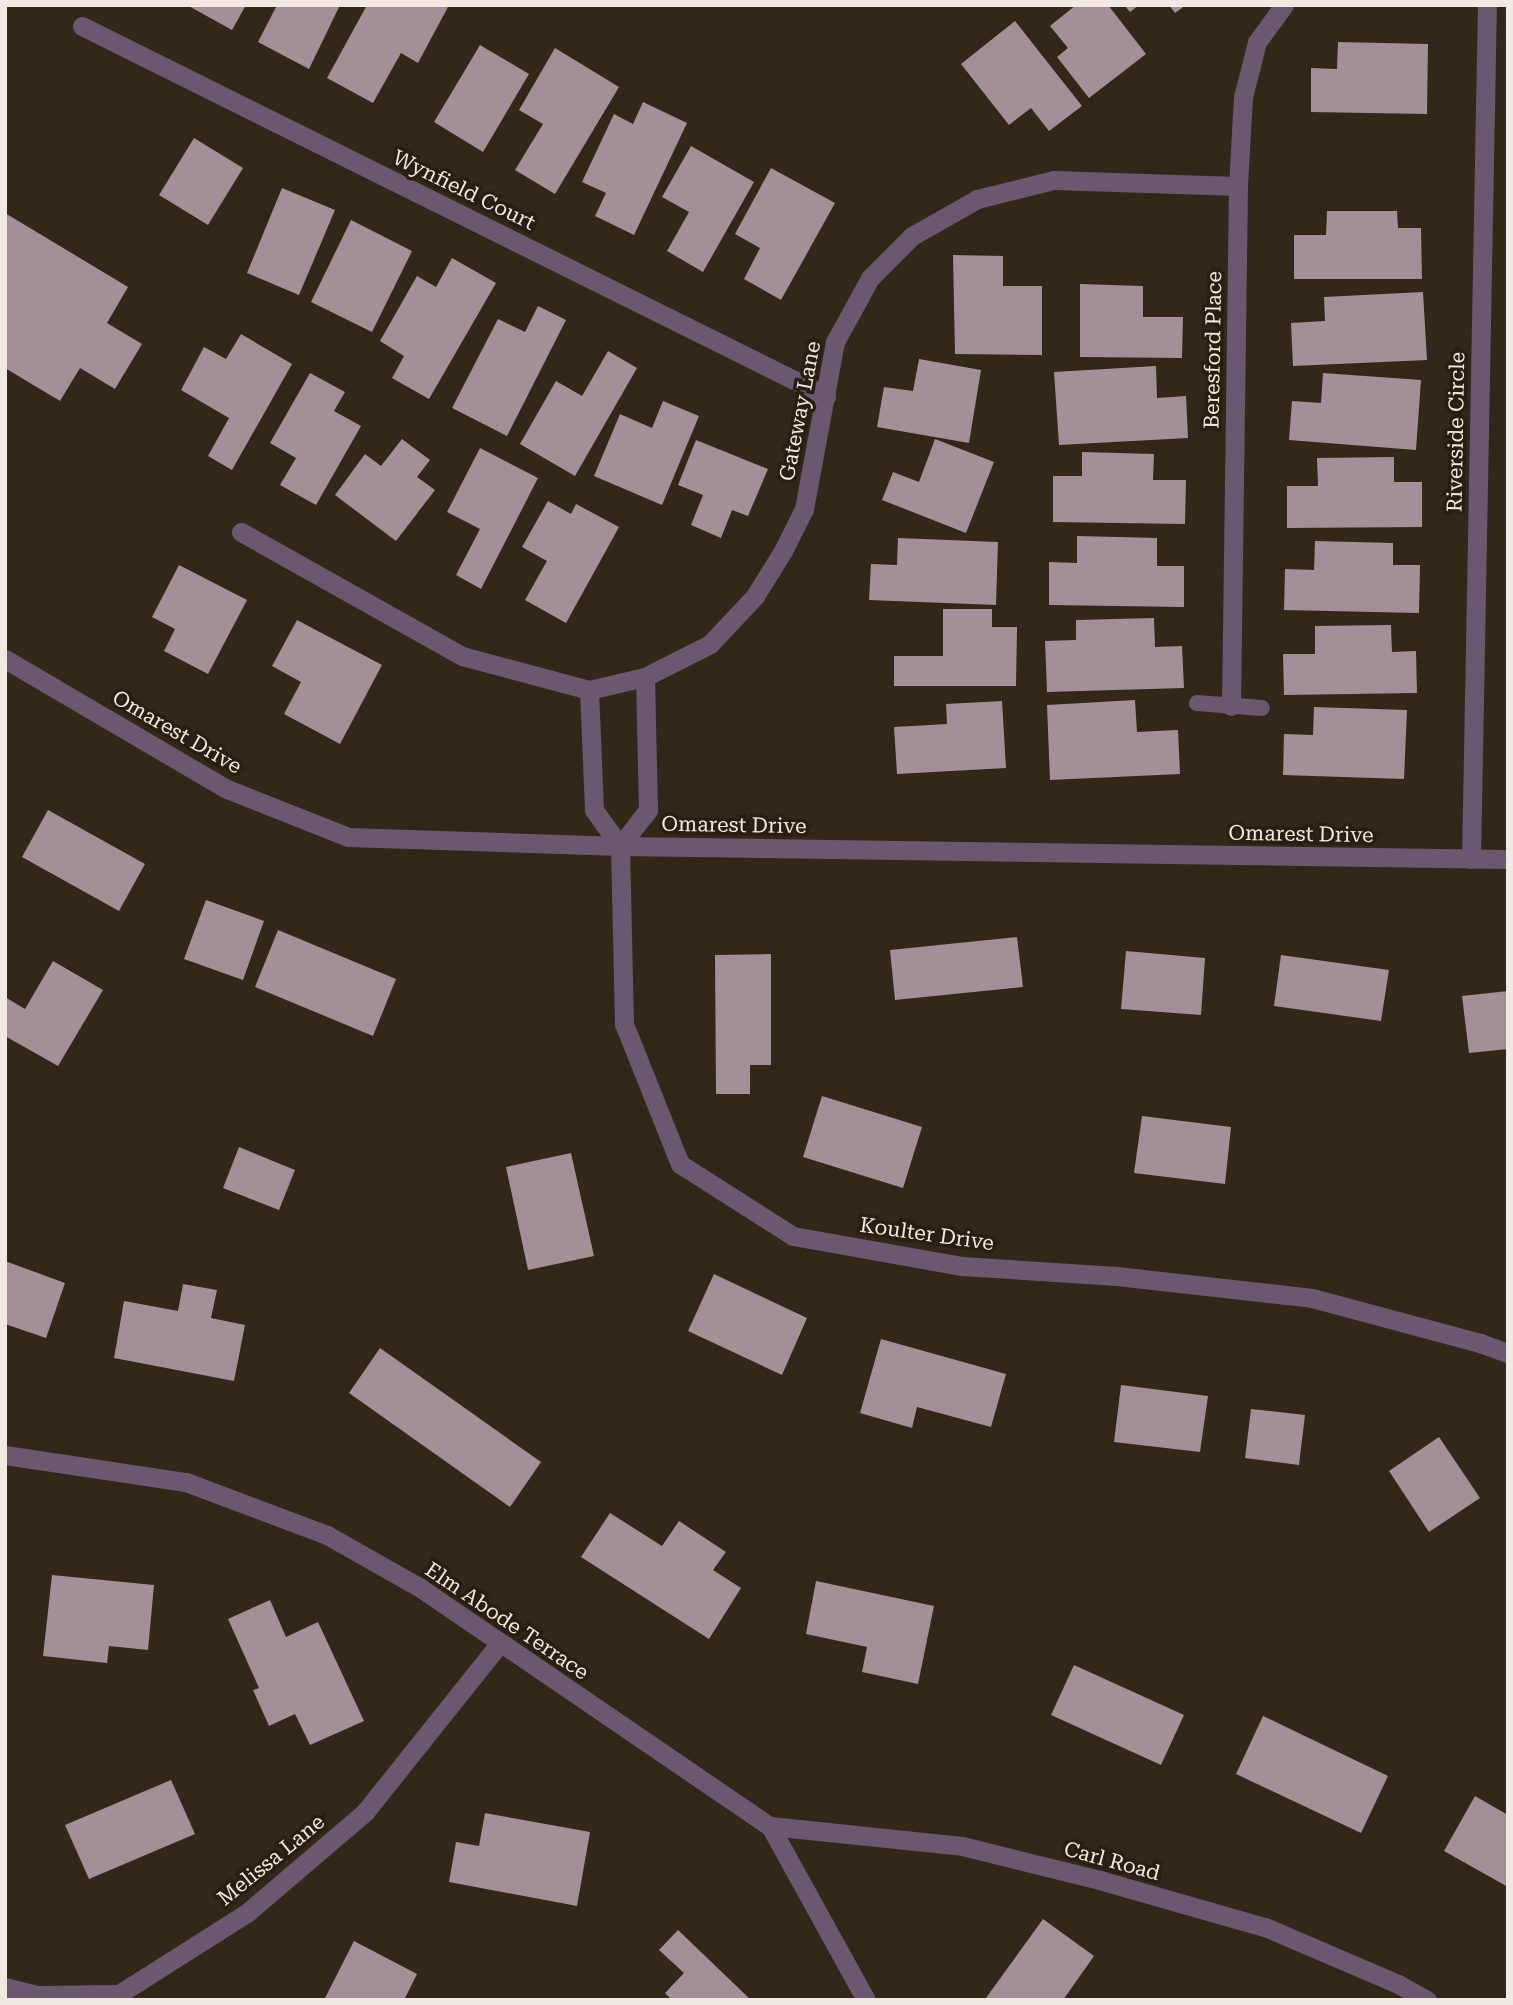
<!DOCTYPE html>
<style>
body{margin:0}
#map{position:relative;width:1513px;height:2005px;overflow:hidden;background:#33271a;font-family:"Roboto Serif",serif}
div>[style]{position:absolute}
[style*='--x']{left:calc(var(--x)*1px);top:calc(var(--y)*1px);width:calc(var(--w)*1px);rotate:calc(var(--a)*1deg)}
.building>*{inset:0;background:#a48e98}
.service>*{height:16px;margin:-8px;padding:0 8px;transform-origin:8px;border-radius:8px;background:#6b576f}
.minor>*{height:19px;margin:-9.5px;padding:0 9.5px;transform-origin:9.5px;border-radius:9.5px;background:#6b576f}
span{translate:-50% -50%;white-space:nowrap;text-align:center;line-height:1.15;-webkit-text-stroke:7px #291e11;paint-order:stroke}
.street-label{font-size:21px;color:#f2eae2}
.frame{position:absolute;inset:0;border:7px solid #f2eae2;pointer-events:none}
</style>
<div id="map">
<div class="building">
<div style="clip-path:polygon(187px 5px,246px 5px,232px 30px)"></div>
<div style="clip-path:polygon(277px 5px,340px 5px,309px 69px,258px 42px)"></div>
<div style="clip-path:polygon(367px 5px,449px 5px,418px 63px,401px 53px,373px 103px,327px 78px)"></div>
<div style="clip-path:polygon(1076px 5px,1108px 5px,1146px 54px,1089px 98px,1057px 57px,1068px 48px,1050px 26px)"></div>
<div style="clip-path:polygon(1124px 5px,1139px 5px,1130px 12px)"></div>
<div style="clip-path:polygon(1169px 5px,1186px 5px,1175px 13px)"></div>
<div style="clip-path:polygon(1015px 21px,1082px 106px,1049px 131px,1031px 108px,1009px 125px,961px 64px)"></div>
<div style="clip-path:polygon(1338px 42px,1428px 44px,1427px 114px,1311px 112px,1311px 68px,1337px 69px)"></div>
<div style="clip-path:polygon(480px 45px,529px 74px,483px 152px,434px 122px)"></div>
<div style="clip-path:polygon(555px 48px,619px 87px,555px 194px,515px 170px,543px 124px,519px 110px)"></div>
<div style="clip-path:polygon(643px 102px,687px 123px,634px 235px,595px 216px,606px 193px,582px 182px,614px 114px,633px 124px)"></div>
<div style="clip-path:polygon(194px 138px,243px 168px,208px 225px,159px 195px)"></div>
<div style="clip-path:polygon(691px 146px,754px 182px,703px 272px,667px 251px,689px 212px,662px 197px)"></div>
<div style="clip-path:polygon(771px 168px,835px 203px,781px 300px,744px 279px,760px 248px,735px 234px)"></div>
<div style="clip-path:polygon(282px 188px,335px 210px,299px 295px,247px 273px)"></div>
<div style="clip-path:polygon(1327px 211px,1397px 211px,1398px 228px,1421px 228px,1422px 279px,1294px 279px,1294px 235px,1326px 235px)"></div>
<div style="clip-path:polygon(5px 213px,128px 287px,107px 323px,142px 344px,115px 389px,80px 368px,60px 401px,5px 368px)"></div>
<div style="clip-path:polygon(351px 220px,412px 251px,372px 332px,311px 302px)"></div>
<div style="clip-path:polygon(953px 255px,1003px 256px,1003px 286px,1042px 286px,1042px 355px,955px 354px)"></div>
<div style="clip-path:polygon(452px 258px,496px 283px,429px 399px,392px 378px,404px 356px,380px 341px,417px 276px,436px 287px)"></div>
<div style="clip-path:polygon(1080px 284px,1143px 286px,1143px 317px,1183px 317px,1182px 358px,1080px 357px)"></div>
<div style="clip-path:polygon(1423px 292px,1427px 360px,1293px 366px,1291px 323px,1325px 321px,1324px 297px)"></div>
<div style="clip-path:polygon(538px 306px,566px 320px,507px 436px,452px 408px,498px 319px,525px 332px)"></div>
<div style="clip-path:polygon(241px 334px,292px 364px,232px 470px,208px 456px,229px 418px,181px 390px,204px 347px,226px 359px)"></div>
<div style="clip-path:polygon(608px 351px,637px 368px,575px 476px,520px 444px,556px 381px,582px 396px)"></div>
<div style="clip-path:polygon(919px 359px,981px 370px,969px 443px,877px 427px,884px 387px,913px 391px)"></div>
<div style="clip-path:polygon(1156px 366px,1157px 398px,1186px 396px,1188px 438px,1059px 445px,1054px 372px)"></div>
<div style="clip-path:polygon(310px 373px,345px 392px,334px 411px,361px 426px,316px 505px,280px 485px,296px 458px,270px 443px)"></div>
<div style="clip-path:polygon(1323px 373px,1421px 380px,1416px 450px,1289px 440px,1292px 401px,1321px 403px)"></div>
<div style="clip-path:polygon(663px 401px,699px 416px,662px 505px,594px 476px,620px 414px,652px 428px)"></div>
<div style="clip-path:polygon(402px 439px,430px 460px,417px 477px,435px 490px,396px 541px,335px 495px,365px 454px,381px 466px)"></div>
<div style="clip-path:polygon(935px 439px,994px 462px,966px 533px,882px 500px,893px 472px,919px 482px)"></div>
<div style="clip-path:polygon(696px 440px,768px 469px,748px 516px,732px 510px,721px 538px,691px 525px,703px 495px,678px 485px)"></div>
<div style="clip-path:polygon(480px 448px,538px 478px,481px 589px,456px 575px,480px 529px,447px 512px)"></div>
<div style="clip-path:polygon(1082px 452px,1154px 454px,1153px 480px,1186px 480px,1185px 524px,1053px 522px,1053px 476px,1082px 476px)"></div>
<div style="clip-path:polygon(1394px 457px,1394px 482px,1422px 482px,1422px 527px,1287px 528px,1287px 486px,1318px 486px,1317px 458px)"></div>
<div style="clip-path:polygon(548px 501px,571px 514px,576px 504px,619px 527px,566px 623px,525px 600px,547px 561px,522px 547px)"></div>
<div style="clip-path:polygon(1077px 536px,1157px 538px,1157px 566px,1184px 566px,1184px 607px,1049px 605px,1049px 562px,1077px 563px)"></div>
<div style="clip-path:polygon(898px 538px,998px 542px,996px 605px,869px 600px,871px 564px,897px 565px)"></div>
<div style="clip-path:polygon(1315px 541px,1393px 543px,1393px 565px,1420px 565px,1419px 613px,1284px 610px,1285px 569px,1314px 570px)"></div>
<div style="clip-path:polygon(179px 565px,247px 600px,208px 674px,164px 651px,175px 629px,152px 617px)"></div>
<div style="clip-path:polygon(943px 609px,992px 609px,992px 627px,1017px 627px,1016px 686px,894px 686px,894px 656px,943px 656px)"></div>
<div style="clip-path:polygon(1154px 618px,1155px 647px,1182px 646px,1184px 688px,1047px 692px,1045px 641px,1076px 640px,1076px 620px)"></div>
<div style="clip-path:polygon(297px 620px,382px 665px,340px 744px,284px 714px,301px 682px,272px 666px)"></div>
<div style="clip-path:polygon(1391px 625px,1392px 652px,1416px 651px,1417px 693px,1284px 695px,1283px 654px,1315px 654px,1315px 626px)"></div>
<div style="clip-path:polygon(1135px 700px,1137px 732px,1178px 730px,1180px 774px,1050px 780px,1047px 705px)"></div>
<div style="clip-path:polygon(1002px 701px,1006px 768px,897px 774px,894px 727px,947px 724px,946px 704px)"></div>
<div style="clip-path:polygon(1314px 707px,1407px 710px,1404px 779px,1283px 775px,1284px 734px,1313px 735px)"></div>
<div style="clip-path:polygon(48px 810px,145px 864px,119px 911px,22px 857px)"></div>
<div style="clip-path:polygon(206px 900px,264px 921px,243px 980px,184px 959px)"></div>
<div style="clip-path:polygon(278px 930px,396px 979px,373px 1036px,255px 987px)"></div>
<div style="clip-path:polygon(1017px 937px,1023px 987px,895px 1000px,890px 950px)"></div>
<div style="clip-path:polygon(1126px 951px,1205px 958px,1201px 1015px,1121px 1009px)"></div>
<div style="clip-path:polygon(771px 954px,771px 1065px,750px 1065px,750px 1094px,716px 1094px,715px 955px)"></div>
<div style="clip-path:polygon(1281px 955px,1389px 970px,1381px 1021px,1274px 1006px)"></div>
<div style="clip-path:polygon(53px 961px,103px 990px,58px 1066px,5px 1036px,5px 997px,25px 1009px)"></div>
<div style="clip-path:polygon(1508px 991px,1508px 1049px,1469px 1053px,1462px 996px)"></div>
<div style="clip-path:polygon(822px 1096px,922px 1127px,903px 1188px,803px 1157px)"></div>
<div style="clip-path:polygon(1142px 1116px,1231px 1127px,1225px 1184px,1134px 1173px)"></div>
<div style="clip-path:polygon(239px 1147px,295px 1170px,279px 1210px,223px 1188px)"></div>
<div style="clip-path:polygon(571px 1153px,594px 1256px,528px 1270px,506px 1167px)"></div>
<div style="clip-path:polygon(5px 1261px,65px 1283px,46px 1338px,5px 1324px)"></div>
<div style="clip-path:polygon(714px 1274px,807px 1318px,782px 1375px,688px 1331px)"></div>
<div style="clip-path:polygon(183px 1284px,217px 1290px,211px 1318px,245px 1325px,234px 1381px,114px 1358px,124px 1301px,178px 1311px)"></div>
<div style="clip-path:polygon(881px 1339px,1006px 1374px,991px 1427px,917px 1407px,912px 1428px,860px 1413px)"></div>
<div style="clip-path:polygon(380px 1348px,541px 1462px,510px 1507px,349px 1393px)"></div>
<div style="clip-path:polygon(1121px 1385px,1208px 1396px,1200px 1452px,1114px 1442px)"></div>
<div style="clip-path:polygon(1251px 1409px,1305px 1415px,1299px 1465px,1245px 1458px)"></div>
<div style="clip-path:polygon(1439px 1437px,1480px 1498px,1429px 1532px,1389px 1471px)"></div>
<div style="clip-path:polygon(610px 1513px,662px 1546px,679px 1521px,726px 1552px,713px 1570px,741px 1588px,709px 1639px,581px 1557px)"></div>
<div style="clip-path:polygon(52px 1575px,154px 1585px,148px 1650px,109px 1646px,107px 1663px,43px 1656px)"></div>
<div style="clip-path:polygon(816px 1581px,934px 1606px,918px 1684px,862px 1672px,867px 1647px,806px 1634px)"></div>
<div style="clip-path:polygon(270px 1600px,286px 1637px,318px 1622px,364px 1721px,310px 1745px,295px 1714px,269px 1726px,253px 1690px,259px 1688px,228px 1619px)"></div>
<div style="clip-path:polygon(1074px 1665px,1184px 1715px,1161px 1765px,1051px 1715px)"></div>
<div style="clip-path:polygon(1263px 1716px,1388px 1776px,1361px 1833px,1236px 1774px)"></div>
<div style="clip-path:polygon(171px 1780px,195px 1834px,89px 1879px,65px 1825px)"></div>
<div style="clip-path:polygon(1475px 1796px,1508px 1815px,1508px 1887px,1444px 1851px)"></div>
<div style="clip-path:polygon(485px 1813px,590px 1832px,577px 1906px,449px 1882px,456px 1842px,479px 1846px)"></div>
<div style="clip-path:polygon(1043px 1919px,1094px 1956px,1063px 2000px,989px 2000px,986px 1998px)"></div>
<div style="clip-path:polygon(678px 1930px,751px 2000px,672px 2000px,665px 1993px,684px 1973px,659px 1950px)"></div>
<div style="clip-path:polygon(354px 1941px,417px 1974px,404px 2000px,324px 2000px)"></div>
</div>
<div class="service">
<div style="--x:1197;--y:703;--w:65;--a:4.4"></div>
</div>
<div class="minor">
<div style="--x:82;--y:26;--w:831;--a:26.44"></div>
<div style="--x:241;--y:532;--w:253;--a:29.3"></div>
<div style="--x:462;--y:656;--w:131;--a:15"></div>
<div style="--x:589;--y:690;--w:57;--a:-13.1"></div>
<div style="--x:645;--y:677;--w:73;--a:-26.9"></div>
<div style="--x:710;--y:644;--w:66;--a:-46.8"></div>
<div style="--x:755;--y:596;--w:53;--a:-58.1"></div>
<div style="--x:783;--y:551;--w:47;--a:-63.4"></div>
<div style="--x:804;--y:509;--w:170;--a:-79.5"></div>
<div style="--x:835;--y:342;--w:73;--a:-61.3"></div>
<div style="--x:870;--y:278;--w:59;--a:-45"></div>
<div style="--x:912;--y:236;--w:75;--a:-29.6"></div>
<div style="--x:977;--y:199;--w:79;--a:-13.9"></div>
<div style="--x:1054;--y:180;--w:184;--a:1.9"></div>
<div style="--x:5;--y:659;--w:257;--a:30.4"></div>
<div style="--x:227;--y:789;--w:130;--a:21.6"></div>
<div style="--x:348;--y:837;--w:272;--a:1.9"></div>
<div style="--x:620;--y:846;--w:888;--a:0.84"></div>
<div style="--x:589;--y:690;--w:120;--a:87.6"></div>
<div style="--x:594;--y:810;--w:44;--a:54.2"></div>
<div style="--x:1231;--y:706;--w:520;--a:-89.23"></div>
<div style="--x:1238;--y:186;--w:89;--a:-86.8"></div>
<div style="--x:1243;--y:97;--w:57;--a:-75.7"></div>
<div style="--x:1257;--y:42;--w:46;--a:-53.9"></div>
<div style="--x:620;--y:846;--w:178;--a:88.7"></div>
<div style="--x:624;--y:1024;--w:151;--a:68.2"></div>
<div style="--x:680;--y:1164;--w:134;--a:32.5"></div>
<div style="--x:793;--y:1236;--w:172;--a:10.1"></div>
<div style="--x:962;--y:1266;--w:155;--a:3.7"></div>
<div style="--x:1117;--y:1276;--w:196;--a:6.4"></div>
<div style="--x:1312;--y:1298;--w:174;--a:15"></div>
<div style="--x:1480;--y:1343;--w:30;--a:20"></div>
<div style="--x:620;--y:846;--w:46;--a:-52.1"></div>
<div style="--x:648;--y:810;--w:133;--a:-91.3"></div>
<div style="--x:1471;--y:859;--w:854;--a:-88.93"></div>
<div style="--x:5;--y:1455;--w:183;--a:8.5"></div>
<div style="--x:186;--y:1482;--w:151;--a:20.6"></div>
<div style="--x:327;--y:1535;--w:106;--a:29.5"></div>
<div style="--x:419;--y:1587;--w:425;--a:34.3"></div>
<div style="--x:770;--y:1826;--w:199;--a:61.1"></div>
<div style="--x:770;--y:1826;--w:193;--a:5.9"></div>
<div style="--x:962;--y:1846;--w:145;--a:13.9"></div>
<div style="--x:1103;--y:1881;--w:168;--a:15.9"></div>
<div style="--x:1265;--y:1927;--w:145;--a:23.2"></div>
<div style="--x:1398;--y:1984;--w:33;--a:29"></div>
<div style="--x:5;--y:1987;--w:33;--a:14"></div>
<div style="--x:37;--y:1995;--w:82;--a:-0.7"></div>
<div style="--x:119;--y:1994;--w:153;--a:-32.4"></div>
<div style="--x:248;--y:1912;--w:154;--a:-40.5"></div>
<div style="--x:365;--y:1812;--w:215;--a:-51.4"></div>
</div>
<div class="street-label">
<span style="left:464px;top:190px;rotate:26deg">Wynfield Court</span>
<span style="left:1213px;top:350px;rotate:-89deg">Beresford Place</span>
<span style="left:800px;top:411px;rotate:-79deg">Gateway Lane</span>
<span style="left:1456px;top:432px;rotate:-89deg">Riverside Circle</span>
<span style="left:177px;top:732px;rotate:30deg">Omarest Drive</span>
<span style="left:734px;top:825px;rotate:1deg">Omarest Drive</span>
<span style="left:1301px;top:834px;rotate:1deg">Omarest Drive</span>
<span style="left:927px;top:1234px;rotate:8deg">Koulter Drive</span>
<span style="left:507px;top:1621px;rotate:34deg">Elm Abode Terrace</span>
<span style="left:271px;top:1860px;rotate:-39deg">Melissa Lane</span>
<span style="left:1112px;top:1861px;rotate:15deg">Carl Road</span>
</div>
<div class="frame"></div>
</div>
